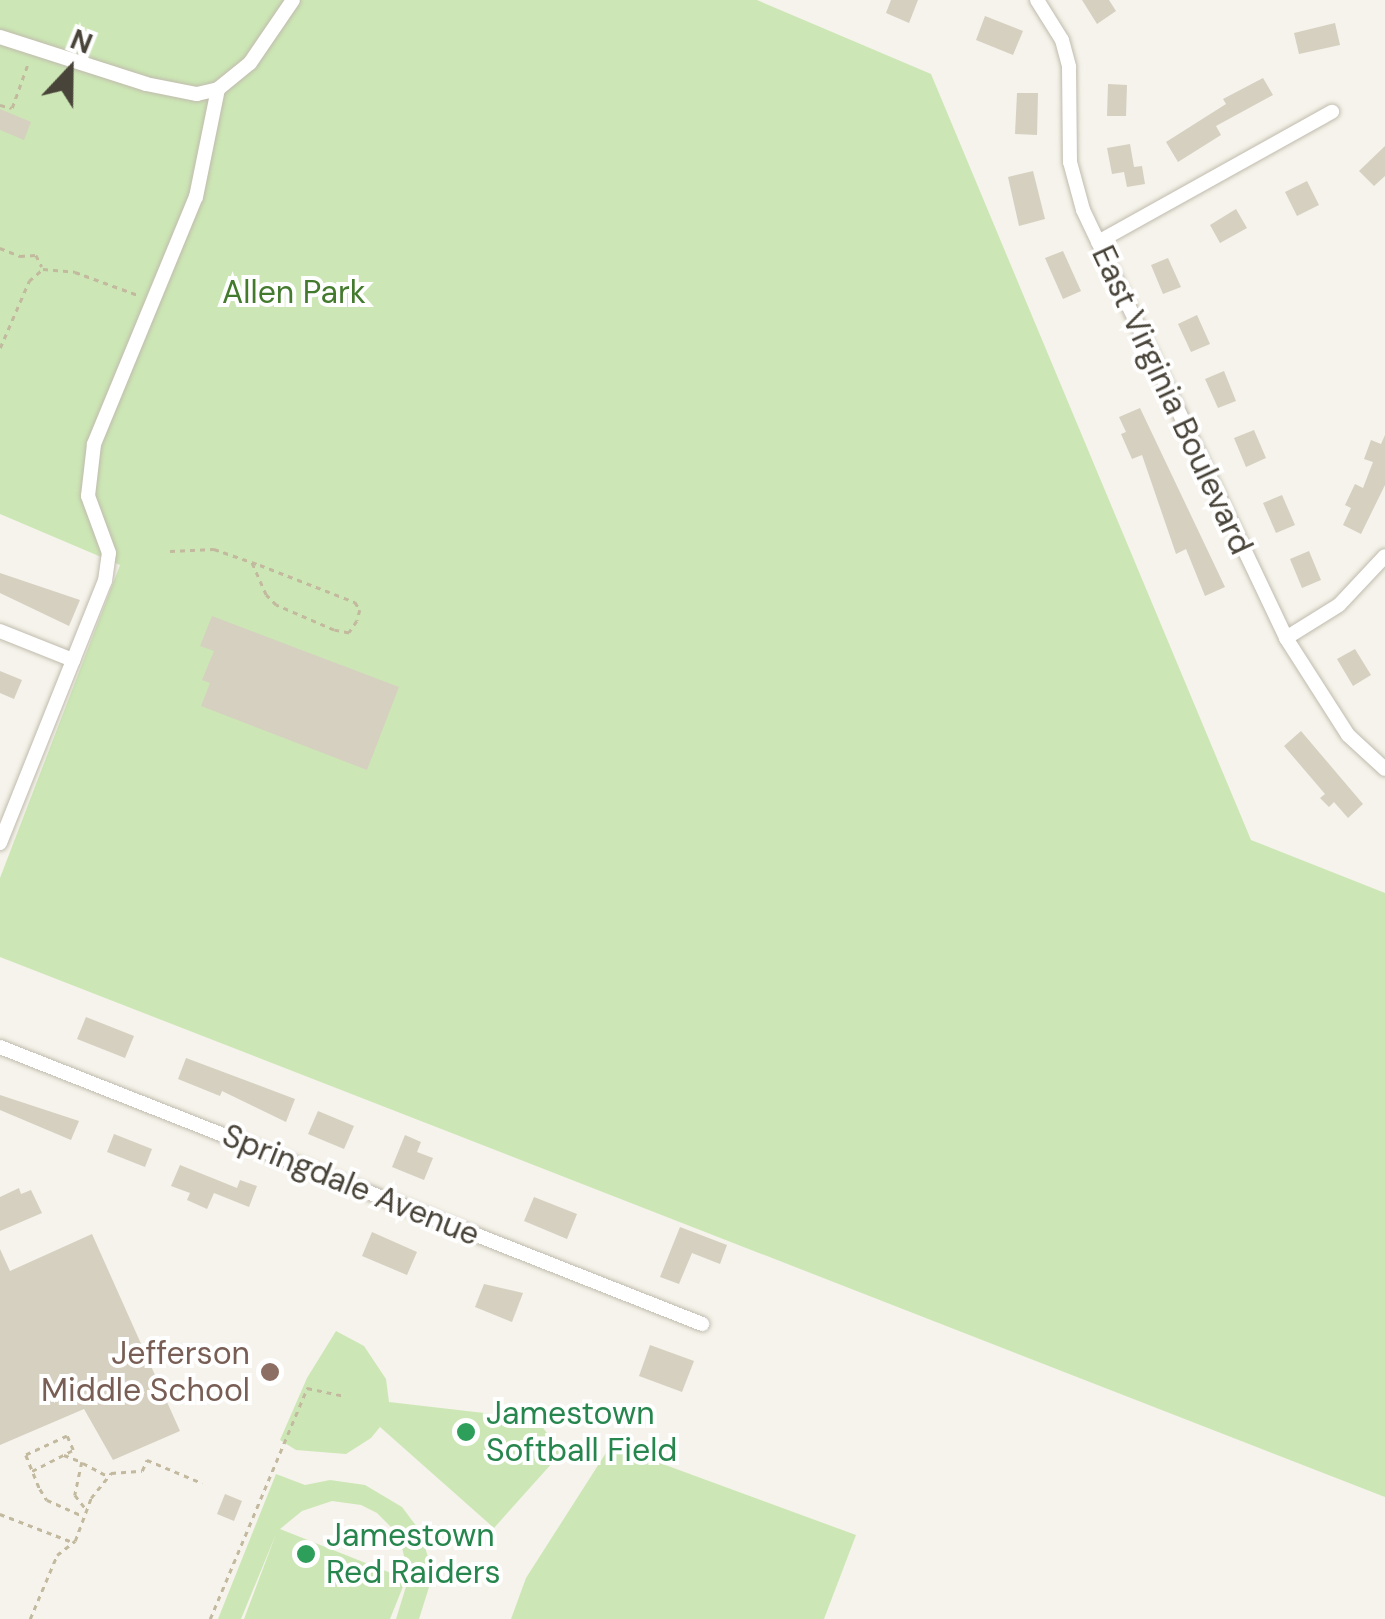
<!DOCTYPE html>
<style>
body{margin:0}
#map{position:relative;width:1385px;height:1619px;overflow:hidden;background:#f5f3eb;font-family:"DM Sans",sans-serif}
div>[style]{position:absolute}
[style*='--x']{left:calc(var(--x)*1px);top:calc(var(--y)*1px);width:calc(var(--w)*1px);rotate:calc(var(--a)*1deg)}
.green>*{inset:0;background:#cce7b5}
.building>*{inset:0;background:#d6d0c0}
.path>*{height:2.5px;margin-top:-1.25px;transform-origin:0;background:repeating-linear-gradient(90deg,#c2b99f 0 5px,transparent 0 10px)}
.roads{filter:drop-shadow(0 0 2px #c0bbad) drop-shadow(0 0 2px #c0bbad)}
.minor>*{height:14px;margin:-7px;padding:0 7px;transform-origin:7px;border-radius:7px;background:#fff}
.dots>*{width:28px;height:28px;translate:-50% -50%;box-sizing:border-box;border:5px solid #fff;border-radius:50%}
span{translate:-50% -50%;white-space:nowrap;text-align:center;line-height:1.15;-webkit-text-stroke:8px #fff;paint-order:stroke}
.park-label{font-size:32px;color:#437a2d}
.street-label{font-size:32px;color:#494439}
.education-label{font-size:32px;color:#785e54}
.right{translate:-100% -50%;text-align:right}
.leisure-label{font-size:32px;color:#27864d}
.left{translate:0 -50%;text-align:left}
.north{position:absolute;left:20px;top:20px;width:100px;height:100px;-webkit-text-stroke:8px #fff;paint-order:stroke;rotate:22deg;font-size:28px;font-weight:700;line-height:40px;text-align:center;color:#494439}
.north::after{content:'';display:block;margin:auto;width:35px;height:45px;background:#494439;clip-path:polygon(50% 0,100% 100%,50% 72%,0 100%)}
</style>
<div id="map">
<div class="green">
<div style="clip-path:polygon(0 0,757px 0,931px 74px,1251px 840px,1385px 893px,1385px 1497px,0 957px,0 878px,120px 565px,0 514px)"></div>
<div style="clip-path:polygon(336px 1331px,364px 1346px,386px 1379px,389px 1402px,536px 1419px,562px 1452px,494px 1528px,380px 1427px,371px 1438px,346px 1454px,296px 1450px,280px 1440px,307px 1378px)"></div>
<div style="clip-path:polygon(611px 1445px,856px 1535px,824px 1619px,511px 1619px,526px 1578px)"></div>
<div style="clip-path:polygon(276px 1474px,305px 1485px,330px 1480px,365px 1485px,402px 1507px,420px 1531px,428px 1557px,430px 1584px,419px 1619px,396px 1619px,409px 1577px,399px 1535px,377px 1513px,361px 1505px,332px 1501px,302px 1511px,280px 1529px,406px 1579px,390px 1619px,244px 1619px,276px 1534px,241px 1619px,218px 1619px)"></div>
</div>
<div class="building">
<div style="clip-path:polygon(891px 0,918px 0,909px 23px,886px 13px)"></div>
<div style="clip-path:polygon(1082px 0,1109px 0,1116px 11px,1097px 24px)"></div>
<div style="clip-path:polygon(985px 16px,1023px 31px,1013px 55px,976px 40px)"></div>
<div style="clip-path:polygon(1335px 23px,1340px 45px,1299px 54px,1294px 33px)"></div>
<div style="clip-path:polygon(1263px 78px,1273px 95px,1216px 126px,1221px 135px,1178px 162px,1166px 142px,1226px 104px,1223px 99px)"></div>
<div style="clip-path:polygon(1108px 84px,1127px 85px,1126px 116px,1107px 116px)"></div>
<div style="clip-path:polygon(1017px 93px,1038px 93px,1037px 135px,1015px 134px)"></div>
<div style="clip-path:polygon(0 109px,31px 122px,24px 140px,0 130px)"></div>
<div style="clip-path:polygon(1130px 144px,1134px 167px,1142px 166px,1145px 184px,1127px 187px,1124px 172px,1112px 174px,1107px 148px)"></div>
<div style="clip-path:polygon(1385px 146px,1385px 176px,1374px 186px,1359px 171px)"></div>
<div style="clip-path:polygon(1033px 171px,1045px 219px,1019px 226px,1008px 177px)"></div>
<div style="clip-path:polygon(1307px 181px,1319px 205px,1297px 216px,1285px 192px)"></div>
<div style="clip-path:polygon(1236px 209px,1247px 228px,1220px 243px,1210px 225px)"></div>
<div style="clip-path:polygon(1063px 251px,1081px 291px,1063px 299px,1045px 258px)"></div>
<div style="clip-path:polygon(1168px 258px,1181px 287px,1163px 294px,1151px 265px)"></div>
<div style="clip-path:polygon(1197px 315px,1210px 344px,1191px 352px,1178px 324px)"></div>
<div style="clip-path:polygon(1224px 371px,1236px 401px,1218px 408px,1205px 379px)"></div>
<div style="clip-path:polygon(1140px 408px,1225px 587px,1205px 596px,1186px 549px,1176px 554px,1142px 455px,1132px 459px,1121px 434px,1126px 432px,1119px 417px)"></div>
<div style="clip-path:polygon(1254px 430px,1266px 458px,1246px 467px,1234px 438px)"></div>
<div style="clip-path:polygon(1385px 435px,1385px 485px,1361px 534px,1343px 525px,1351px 508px,1345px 505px,1355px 484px,1363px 488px,1373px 462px,1364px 459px,1371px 440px,1381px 444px)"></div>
<div style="clip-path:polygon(1282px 495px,1295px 525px,1276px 533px,1263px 503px)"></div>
<div style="clip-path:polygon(1309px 551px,1321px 580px,1302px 588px,1290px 559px)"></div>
<div style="clip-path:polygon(0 573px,80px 600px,69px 626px,0 593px)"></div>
<div style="clip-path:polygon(212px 616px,399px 687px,367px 770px,201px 706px,210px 683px,202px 680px,214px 651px,200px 646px)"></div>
<div style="clip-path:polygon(1355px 649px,1371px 675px,1353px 686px,1337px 659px)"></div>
<div style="clip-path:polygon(0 671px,22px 680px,14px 699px,0 693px)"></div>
<div style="clip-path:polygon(1301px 731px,1363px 804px,1348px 818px,1334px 802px,1329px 807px,1320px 798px,1325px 794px,1284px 746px)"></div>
<div style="clip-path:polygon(86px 1017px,134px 1036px,125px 1058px,77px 1039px)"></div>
<div style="clip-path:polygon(186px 1058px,295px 1099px,286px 1122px,222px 1091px,220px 1096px,178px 1079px)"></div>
<div style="clip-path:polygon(0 1095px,79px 1121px,71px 1140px,0 1110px)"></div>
<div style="clip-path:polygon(318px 1111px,354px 1126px,344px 1149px,308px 1134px)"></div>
<div style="clip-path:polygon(114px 1134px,152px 1149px,145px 1167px,107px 1152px)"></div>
<div style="clip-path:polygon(405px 1135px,421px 1142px,417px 1152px,433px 1158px,424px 1180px,392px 1167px)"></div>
<div style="clip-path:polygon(180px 1165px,237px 1188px,240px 1180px,257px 1186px,249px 1207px,214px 1193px,207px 1209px,187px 1200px,190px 1193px,171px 1186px)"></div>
<div style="clip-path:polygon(19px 1188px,21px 1194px,31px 1190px,42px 1213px,0 1231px,0 1197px)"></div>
<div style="clip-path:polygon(534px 1197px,577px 1214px,567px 1239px,524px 1221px)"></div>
<div style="clip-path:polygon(680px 1227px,727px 1245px,720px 1264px,692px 1253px,679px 1284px,660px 1277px)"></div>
<div style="clip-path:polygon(372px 1232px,417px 1252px,407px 1275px,362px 1256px)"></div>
<div style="clip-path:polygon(92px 1234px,180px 1431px,113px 1460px,84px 1409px,0 1445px,0 1249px,10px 1271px)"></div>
<div style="clip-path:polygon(484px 1284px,523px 1293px,512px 1322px,475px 1307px)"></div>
<div style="clip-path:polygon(650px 1345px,694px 1361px,682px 1392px,639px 1376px)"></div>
<div style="clip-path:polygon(225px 1494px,242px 1501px,234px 1521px,217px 1514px)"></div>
</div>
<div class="path">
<div style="--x:0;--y:105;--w:12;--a:14"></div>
<div style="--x:12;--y:108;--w:45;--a:-70.3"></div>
<div style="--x:0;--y:248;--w:22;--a:22"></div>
<div style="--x:20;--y:256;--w:16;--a:-4"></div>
<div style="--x:36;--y:255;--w:13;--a:63"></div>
<div style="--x:0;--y:348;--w:73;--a:-66.6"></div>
<div style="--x:29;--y:281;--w:18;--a:-41"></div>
<div style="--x:43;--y:269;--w:32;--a:5"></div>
<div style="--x:75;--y:272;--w:67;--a:20.1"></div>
<div style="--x:170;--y:551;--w:44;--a:-2.6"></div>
<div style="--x:214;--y:549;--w:49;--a:19.2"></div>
<div style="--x:260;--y:565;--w:102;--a:21.3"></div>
<div style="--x:355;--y:602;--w:9;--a:58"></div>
<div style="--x:360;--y:610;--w:11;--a:105"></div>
<div style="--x:357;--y:621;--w:14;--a:124"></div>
<div style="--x:349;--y:633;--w:15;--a:-169"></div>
<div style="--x:334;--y:630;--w:63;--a:-156.7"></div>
<div style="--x:276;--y:605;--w:14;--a:-135"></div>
<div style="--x:266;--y:595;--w:36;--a:-114"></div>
<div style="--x:64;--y:1455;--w:19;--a:21"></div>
<div style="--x:82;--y:1462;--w:34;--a:102"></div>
<div style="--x:75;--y:1495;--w:18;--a:52"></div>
<div style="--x:83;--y:1463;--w:27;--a:28"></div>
<div style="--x:32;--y:1471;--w:46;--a:-27.1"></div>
<div style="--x:73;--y:1450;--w:15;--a:-113"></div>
<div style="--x:67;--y:1436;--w:45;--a:155.1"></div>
<div style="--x:26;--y:1455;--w:37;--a:68"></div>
<div style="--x:40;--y:1489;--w:13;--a:58"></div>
<div style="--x:47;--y:1500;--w:39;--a:24"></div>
<div style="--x:0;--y:1514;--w:75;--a:21.1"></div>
<div style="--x:30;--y:1619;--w:69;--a:-67.1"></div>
<div style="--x:57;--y:1555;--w:23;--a:-38"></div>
<div style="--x:75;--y:1541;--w:46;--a:-69.6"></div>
<div style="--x:91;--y:1498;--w:32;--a:-51"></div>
<div style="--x:111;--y:1473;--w:31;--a:-4"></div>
<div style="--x:142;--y:1471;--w:12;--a:-66"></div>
<div style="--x:147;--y:1460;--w:60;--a:22.7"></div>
<div style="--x:210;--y:1619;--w:251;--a:-67.2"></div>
<div style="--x:307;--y:1388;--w:39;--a:12"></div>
</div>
<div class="roads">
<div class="minor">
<div style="--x:1037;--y:0;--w:47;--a:58"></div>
<div style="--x:1062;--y:40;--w:28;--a:75"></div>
<div style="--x:1069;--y:67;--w:95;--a:89.4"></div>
<div style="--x:1070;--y:162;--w:50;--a:74.8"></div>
<div style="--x:1083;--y:210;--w:474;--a:64.6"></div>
<div style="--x:1286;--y:638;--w:115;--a:57.4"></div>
<div style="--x:1348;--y:735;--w:50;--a:42.6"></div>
<div style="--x:0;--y:37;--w:153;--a:17.8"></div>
<div style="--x:146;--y:84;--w:52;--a:11.1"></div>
<div style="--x:197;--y:94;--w:22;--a:-13"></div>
<div style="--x:218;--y:89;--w:41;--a:-39.1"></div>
<div style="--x:250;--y:63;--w:76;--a:-55.7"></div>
<div style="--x:1098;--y:242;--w:268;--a:-29.1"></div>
<div style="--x:0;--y:631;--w:79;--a:21.7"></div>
<div style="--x:1286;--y:638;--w:62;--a:-31.9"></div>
<div style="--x:1339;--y:605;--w:67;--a:-46.8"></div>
<div style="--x:0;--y:843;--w:282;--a:-68.2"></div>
<div style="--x:105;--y:581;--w:28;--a:-82"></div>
<div style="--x:109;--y:553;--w:61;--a:-110.2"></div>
<div style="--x:88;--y:496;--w:52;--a:-83.4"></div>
<div style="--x:94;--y:444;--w:267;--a:-67.6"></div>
<div style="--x:196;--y:197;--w:110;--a:-78.5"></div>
<div style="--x:0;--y:1047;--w:755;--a:21.53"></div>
</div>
</div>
<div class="dots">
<div style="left:270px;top:1372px;background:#8d6e63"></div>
<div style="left:466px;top:1432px;background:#2e9e5b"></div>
<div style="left:306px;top:1554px;background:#2e9e5b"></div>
</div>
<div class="park-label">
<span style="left:294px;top:292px">Allen Park</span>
</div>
<div class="street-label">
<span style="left:1172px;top:400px;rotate:65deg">East Virginia Boulevard</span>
<span style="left:351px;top:1185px;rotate:22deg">Springdale Avenue</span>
</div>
<div class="education-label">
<span class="right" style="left:250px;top:1372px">Jefferson<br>Middle School</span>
</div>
<div class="leisure-label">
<span class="left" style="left:486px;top:1432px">Jamestown<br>Softball Field</span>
<span class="left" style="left:326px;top:1554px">Jamestown<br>Red Raiders</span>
</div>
<div class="north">N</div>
</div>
